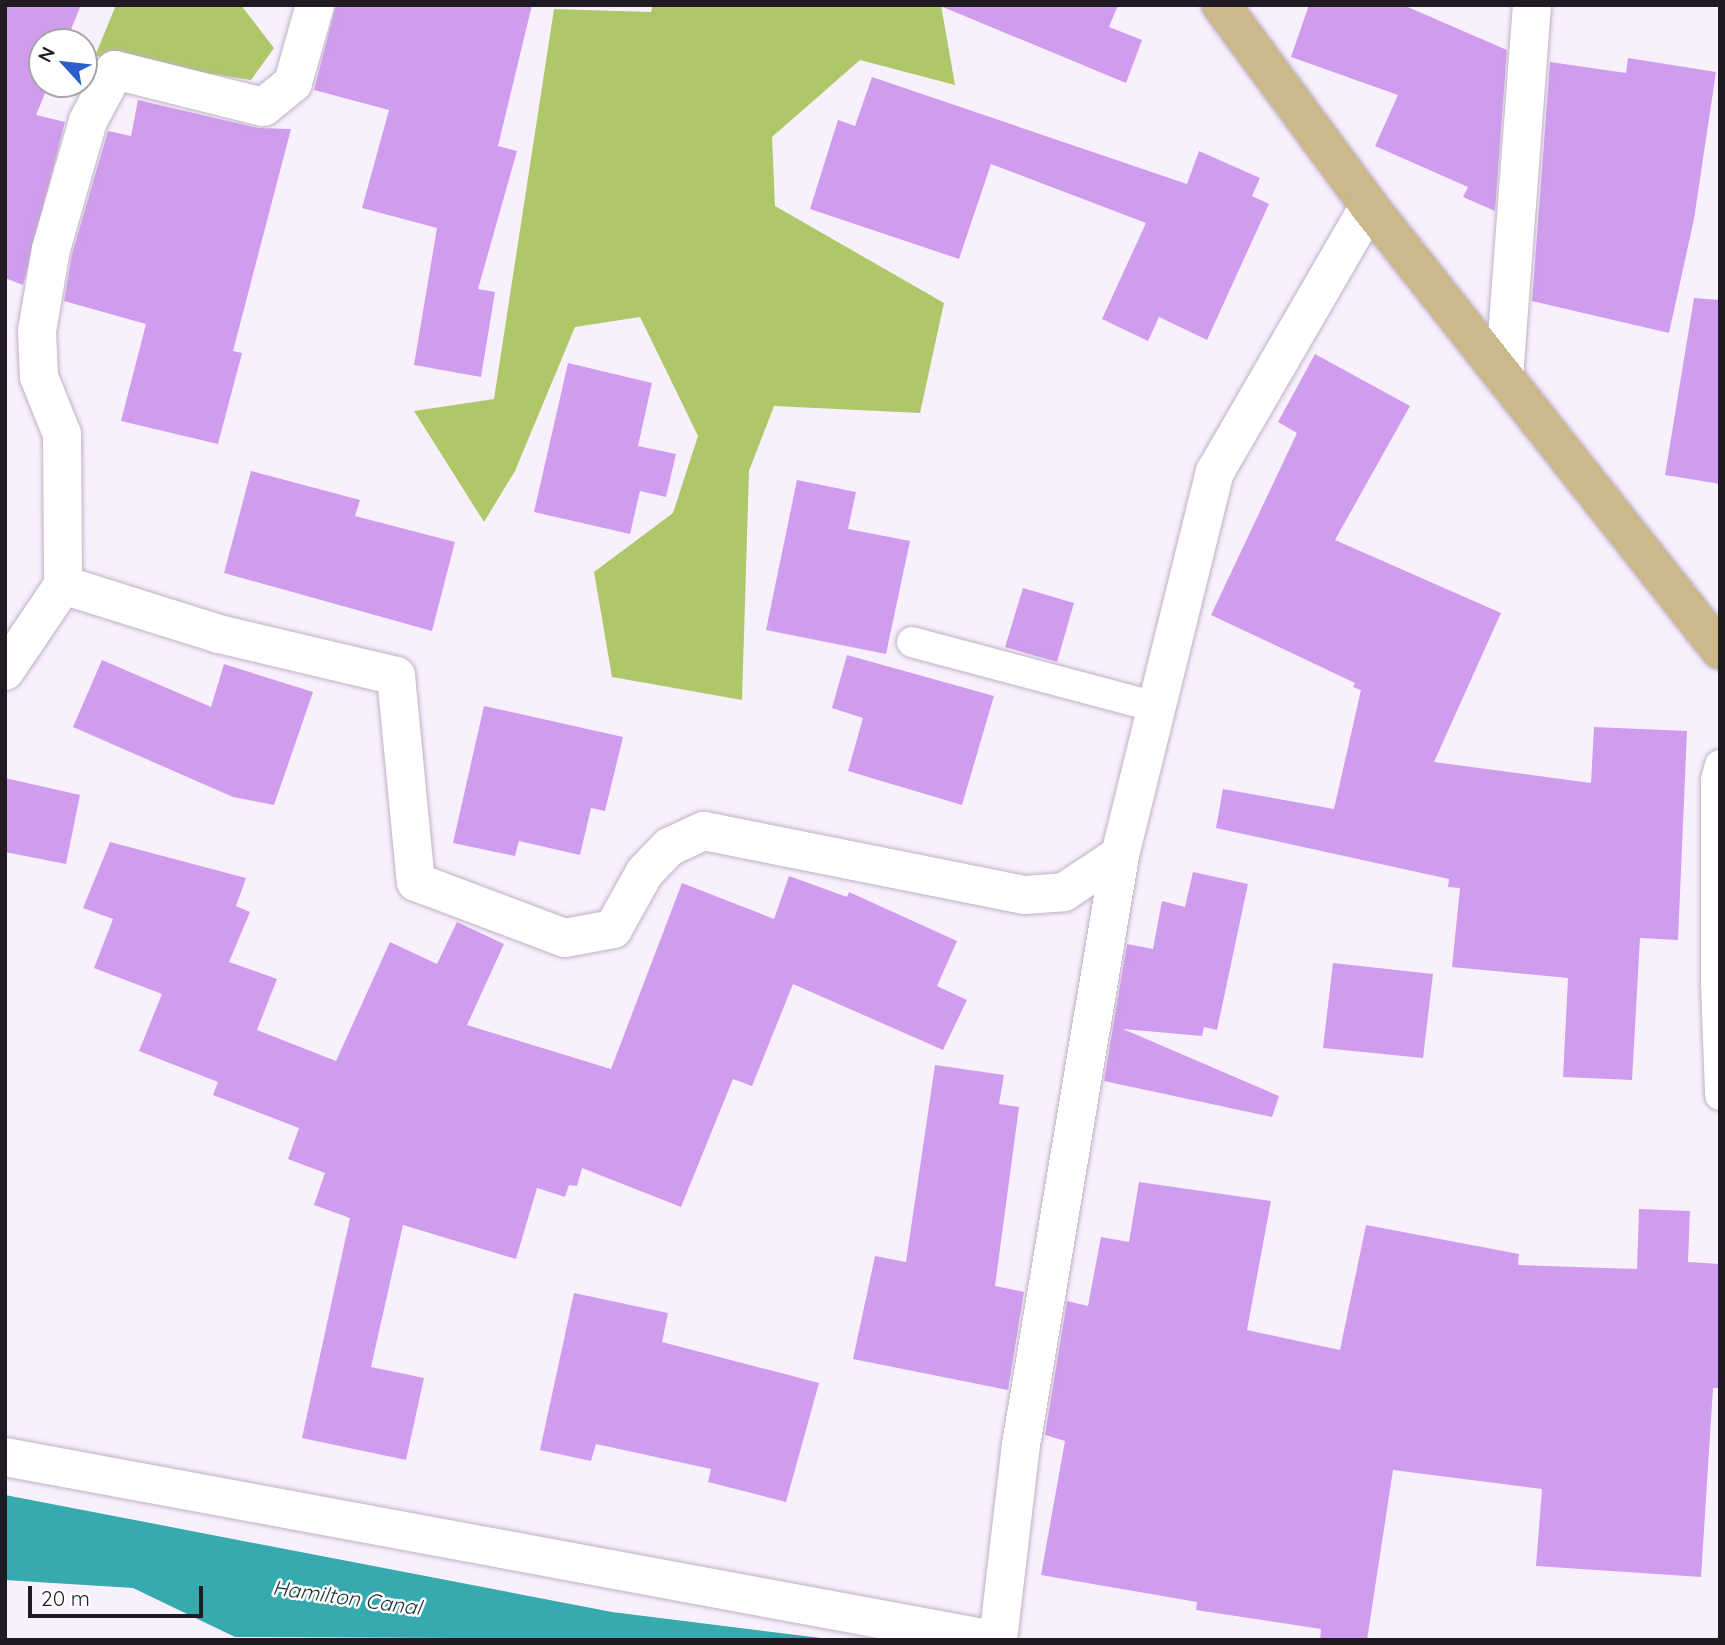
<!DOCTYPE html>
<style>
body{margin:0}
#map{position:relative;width:1725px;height:1645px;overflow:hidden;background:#f9f0fe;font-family:Quicksand,sans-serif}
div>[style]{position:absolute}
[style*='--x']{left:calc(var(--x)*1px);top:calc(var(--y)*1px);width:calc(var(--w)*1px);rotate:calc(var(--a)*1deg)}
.forest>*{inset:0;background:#aec869}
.water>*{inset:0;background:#37aab0}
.building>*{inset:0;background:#d09ced}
.roads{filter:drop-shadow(0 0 2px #beb1c6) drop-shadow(0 0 2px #beb1c6)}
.service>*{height:30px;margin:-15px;padding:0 15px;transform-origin:15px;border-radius:15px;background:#fff}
.minor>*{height:38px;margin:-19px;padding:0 19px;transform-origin:19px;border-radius:19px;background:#fff}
.primary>*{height:38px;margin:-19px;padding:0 19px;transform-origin:19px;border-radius:19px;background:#cbb98b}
span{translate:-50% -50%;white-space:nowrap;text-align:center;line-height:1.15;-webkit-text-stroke:5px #fff;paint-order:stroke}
.water-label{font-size:21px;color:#162f30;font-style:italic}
.frame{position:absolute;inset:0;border:7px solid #201b23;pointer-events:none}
.north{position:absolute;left:28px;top:28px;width:70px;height:70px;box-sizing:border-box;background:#fff;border:2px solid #a6a4a7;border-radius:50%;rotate:297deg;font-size:19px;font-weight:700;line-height:28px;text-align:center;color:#201b23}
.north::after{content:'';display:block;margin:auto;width:24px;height:32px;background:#2a5ecc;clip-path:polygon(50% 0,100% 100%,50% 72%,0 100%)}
.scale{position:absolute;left:28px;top:1586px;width:175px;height:32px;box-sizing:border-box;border:4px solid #201b23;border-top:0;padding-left:9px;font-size:21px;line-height:24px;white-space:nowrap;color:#201b23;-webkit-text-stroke:5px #fff;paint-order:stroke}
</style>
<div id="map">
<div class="forest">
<div style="clip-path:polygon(116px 5px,241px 5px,274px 48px,251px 80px,95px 56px)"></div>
<div style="clip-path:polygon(653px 5px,941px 5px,955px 85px,860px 60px,772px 137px,775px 206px,944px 303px,920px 413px,774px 406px,749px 471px,742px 700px,612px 677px,594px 572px,673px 513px,698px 436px,640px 317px,575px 327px,515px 471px,484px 522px,414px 411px,494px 399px,554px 9px,651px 12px)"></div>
</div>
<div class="water">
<div style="clip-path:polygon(5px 1495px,612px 1612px,837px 1640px,235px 1637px,133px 1588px,5px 1580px)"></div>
</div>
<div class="building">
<div style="clip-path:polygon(5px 5px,81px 5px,66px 42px,42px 42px,42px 84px,49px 84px,36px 115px,65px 122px,23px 285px,5px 278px)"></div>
<div style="clip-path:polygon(336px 5px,532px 5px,498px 146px,517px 151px,478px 289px,495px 292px,481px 377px,414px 365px,437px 228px,362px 208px,389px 110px,314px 90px)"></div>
<div style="clip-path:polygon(938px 5px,1118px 5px,1109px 27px,1142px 40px,1126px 83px)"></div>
<div style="clip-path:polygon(1309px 5px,1403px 5px,1507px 50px,1495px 211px,1463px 197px,1468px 187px,1375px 146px,1398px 95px,1291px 57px)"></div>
<div style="clip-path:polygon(1628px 58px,1716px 72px,1694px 219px,1669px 333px,1532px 301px,1550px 62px,1626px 73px)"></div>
<div style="clip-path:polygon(872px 77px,1187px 184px,1199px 151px,1260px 178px,1252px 196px,1269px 204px,1207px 340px,1159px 317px,1148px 341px,1102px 319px,1146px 223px,991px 164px,959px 259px,810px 209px,838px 120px,855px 126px)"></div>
<div style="clip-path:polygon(138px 100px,258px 128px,291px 129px,233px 351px,242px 353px,218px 444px,121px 421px,146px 324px,64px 301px,72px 254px,108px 131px,131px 136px)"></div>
<div style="clip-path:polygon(1694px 298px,1720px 300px,1720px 484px,1665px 475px)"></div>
<div style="clip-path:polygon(1315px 354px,1410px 406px,1335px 540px,1501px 613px,1434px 762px,1591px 783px,1594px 727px,1687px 731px,1678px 940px,1640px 938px,1632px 1080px,1563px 1077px,1568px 978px,1452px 967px,1460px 888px,1448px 887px,1449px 879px,1216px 828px,1223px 789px,1334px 809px,1361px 690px,1353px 687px,1355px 683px,1211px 615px,1297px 433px,1278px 422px)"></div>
<div style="clip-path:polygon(568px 363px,652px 383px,638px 446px,676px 454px,666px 497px,640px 491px,630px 534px,534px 512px)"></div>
<div style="clip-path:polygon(251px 471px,360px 500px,355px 516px,455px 542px,432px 631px,224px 573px)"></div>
<div style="clip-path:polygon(797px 480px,856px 492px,848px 529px,910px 541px,886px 654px,766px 630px)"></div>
<div style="clip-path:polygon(1023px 588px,1074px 603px,1057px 662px,1005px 647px)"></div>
<div style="clip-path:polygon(847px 655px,994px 696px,962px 805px,848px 771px,863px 718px,832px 708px)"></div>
<div style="clip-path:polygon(102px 660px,211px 707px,224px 664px,313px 692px,274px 805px,233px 797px,73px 727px)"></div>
<div style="clip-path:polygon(484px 706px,623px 737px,605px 811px,591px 808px,580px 855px,519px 841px,515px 856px,453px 843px)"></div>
<div style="clip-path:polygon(5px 778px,80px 795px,66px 864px,5px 852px)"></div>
<div style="clip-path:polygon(110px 842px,246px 878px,236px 906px,250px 912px,229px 962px,277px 979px,257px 1030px,336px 1061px,390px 942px,437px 964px,457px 922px,504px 944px,467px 1025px,611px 1069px,682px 883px,774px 919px,789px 876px,847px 897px,849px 892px,957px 941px,937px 986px,967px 1000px,943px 1050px,793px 984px,752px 1086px,733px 1079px,681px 1207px,582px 1168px,577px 1186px,569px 1185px,565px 1197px,537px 1188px,516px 1259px,403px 1225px,371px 1367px,424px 1378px,406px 1460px,302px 1438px,350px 1218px,314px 1205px,325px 1173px,288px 1159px,299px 1128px,213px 1095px,218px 1082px,139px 1051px,162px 994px,94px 968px,113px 919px,83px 908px)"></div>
<div style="clip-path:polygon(1193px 872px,1248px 884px,1217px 1030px,1204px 1027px,1202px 1036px,1123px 1029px,1279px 1096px,1272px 1117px,1104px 1081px,1127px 944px,1153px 949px,1162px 901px,1185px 907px)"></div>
<div style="clip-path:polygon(1333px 963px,1433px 974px,1423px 1058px,1323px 1048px)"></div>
<div style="clip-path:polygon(935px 1065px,1004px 1075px,999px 1104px,1019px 1107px,995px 1286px,1024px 1292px,1008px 1390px,853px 1359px,875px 1256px,906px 1262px)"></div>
<div style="clip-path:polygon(1139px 1182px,1271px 1201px,1247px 1330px,1340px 1350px,1366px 1225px,1519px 1254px,1518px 1265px,1637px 1269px,1639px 1209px,1690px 1211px,1688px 1262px,1720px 1264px,1720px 1388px,1713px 1388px,1701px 1577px,1536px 1566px,1542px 1489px,1393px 1470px,1367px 1640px,1320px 1640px,1321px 1629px,1196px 1610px,1197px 1602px,1041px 1575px,1065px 1441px,1045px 1435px,1067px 1301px,1088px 1306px,1101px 1237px,1129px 1242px)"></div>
<div style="clip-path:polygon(574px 1293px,668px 1313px,662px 1342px,819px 1383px,786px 1502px,708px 1482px,711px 1469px,596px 1444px,591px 1461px,540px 1450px)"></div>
</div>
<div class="roads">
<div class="service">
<div style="--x:912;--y:642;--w:253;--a:14.9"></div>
<div style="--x:1720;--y:765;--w:16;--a:105"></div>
<div style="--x:1716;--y:780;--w:204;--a:90"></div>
<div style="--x:1716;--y:984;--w:111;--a:87.9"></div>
</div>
<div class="minor">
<div style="--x:315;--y:5;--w:81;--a:105.8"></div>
<div style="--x:293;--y:83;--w:38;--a:141"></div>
<div style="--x:263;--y:107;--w:153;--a:-166"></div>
<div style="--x:115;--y:70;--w:58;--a:117.9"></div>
<div style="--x:88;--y:121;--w:133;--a:106.1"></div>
<div style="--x:51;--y:249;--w:83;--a:99.7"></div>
<div style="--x:37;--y:331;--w:46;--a:87.5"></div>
<div style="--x:39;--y:377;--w:61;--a:68"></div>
<div style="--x:62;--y:434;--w:151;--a:89.6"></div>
<div style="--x:63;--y:585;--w:164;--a:17.4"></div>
<div style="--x:219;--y:634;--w:182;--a:13.3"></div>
<div style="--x:396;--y:676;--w:207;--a:84.5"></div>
<div style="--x:416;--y:882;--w:159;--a:20.6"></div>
<div style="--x:565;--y:938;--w:49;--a:-10.6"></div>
<div style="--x:613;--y:929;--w:65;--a:-60.7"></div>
<div style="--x:645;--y:872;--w:35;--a:-46"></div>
<div style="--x:669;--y:847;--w:38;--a:-25"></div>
<div style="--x:704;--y:831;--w:327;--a:11.3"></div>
<div style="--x:1025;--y:895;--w:39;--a:-4"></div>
<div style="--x:1064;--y:892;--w:67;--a:-33.5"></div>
<div style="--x:1120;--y:855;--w:395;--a:-76.1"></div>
<div style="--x:1215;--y:472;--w:307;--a:-59.9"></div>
<div style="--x:1504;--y:377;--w:373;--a:-85.7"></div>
<div style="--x:5;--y:671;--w:104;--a:-56"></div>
<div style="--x:5;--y:1457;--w:1005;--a:10.49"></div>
<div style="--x:998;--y:1640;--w:196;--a:-83.3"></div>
<div style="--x:1021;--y:1445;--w:598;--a:-80.47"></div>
</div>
<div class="primary">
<div style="--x:1221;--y:5;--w:250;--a:53.6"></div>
<div style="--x:1369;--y:206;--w:566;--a:51.67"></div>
</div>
</div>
<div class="water-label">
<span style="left:347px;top:1597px;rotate:8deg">Hamilton Canal</span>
</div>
<div class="frame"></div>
<div class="north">N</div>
<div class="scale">20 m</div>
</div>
